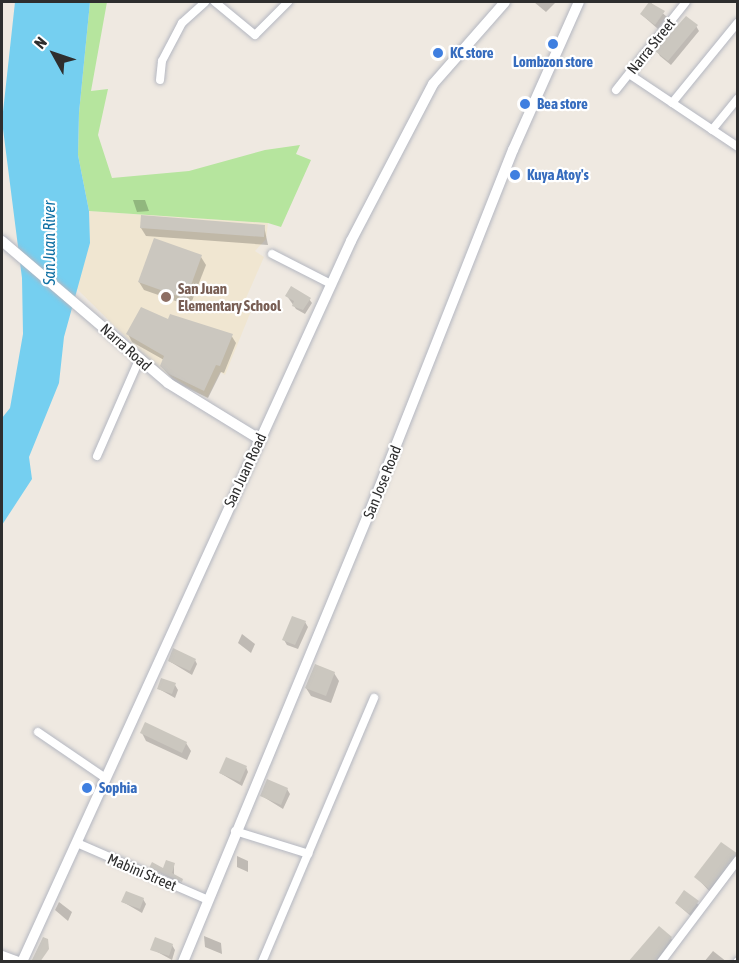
<!DOCTYPE html>
<style>
body{margin:0}
#map{position:relative;width:739px;height:963px;overflow:hidden;background:#efe9e1;font-family:"Asap Condensed",sans-serif}
div>[style]{position:absolute}
[style*='--x']{left:calc(var(--x)*1px);top:calc(var(--y)*1px);width:calc(var(--w)*1px);rotate:calc(var(--a)*1deg)}
.education>*{inset:0;background:#f0e6d1}
.green>*{inset:0;background:#b6e59e}
.water>*{inset:0;background:#75cff0}
.shadow>*{inset:0;background:#0003}
.building>*{inset:0;background:#cbc7bf}
.roads{filter:drop-shadow(0 0 2px #b4b7c1) drop-shadow(0 0 2px #b4b7c1)}
.street>*{height:8px;margin:-4px;padding:0 4px;transform-origin:4px;border-radius:4px;background:#fff}
.secondary>*{height:10px;margin:-5px;padding:0 5px;transform-origin:5px;border-radius:5px;background:#fff}
.dots>*{width:16px;height:16px;translate:-50% -50%;box-sizing:border-box;border:3px solid #fff;border-radius:50%}
span{translate:-50% -50%;white-space:nowrap;text-align:center;line-height:1.15;-webkit-text-stroke:4.5px #fff;paint-order:stroke}
.street-label{font-size:15px;color:#2e2e2e}
.shop-label{font-size:15px;color:#366cbe;font-weight:700}
.left{translate:0 -50%;text-align:left}
.education-label{font-size:15px;color:#785e54;font-weight:700}
.water-label{font-size:16px;color:#0d6fa3;font-style:italic}
.frame{position:absolute;inset:0;border:3px solid #2e2e2e;pointer-events:none}
.north{position:absolute;left:24px;top:24px;width:60px;height:60px;-webkit-text-stroke:4px #fff;paint-order:stroke;rotate:310deg;font-size:16px;font-weight:700;line-height:24px;text-align:center;color:#2e2e2e}
.north::after{content:'';display:block;margin:auto;width:21px;height:27px;background:#2e2e2e;clip-path:polygon(50% 0,100% 100%,50% 72%,0 100%)}
</style>
<div id="map">
<div class="education">
<div style="clip-path:polygon(89px 211px,268px 223px,266px 239px,255px 251px,264px 257px,243px 305px,251px 311px,225px 375px,220px 372px,207px 398px,158px 369px,76px 288px,90px 243px)"></div>
</div>
<div class="green">
<div style="clip-path:polygon(90px 2px,107px 2px,91px 91px,108px 89px,98px 135px,112px 178px,189px 171px,265px 150px,300px 145px,296px 154px,311px 160px,281px 227px,268px 223px,89px 211px,78px 155px,79px 113px)"></div>
</div>
<div class="water">
<div style="clip-path:polygon(15px 2px,90px 2px,79px 113px,78px 155px,89px 211px,90px 243px,64px 337px,59px 383px,29px 457px,32px 479px,2px 525px,2px 418px,10px 408px,23px 334px,22px 278px,2px 121px)"></div>
</div>
<div class="shadow">
<div style="clip-path:polygon(534px 2px,556px 2px,546px 12px)"></div>
<div style="clip-path:polygon(650px 2px,667px 17px,658px 29px,642px 15px)"></div>
<div style="clip-path:polygon(696px 26px,699px 31px,671px 65px,660px 56px,657px 51px)"></div>
<div style="clip-path:polygon(133px 200px,145px 200px,149px 211px,137px 212px)"></div>
<div style="clip-path:polygon(264px 226px,268px 245px,146px 236px,141px 228px)"></div>
<div style="clip-path:polygon(201px 257px,206px 265px,190px 306px,144px 290px,139px 282px)"></div>
<div style="clip-path:polygon(287px 296px,309px 299px,312px 303px,305px 314px,296px 309px)"></div>
<div style="clip-path:polygon(169px 321px,231px 335px,236px 343px,224px 373px,221px 372px,208px 398px,175px 382px,161px 366px,164px 360px,132px 342px,128px 334px)"></div>
<div style="clip-path:polygon(305px 622px,308px 627px,298px 649px,287px 645px,284px 640px)"></div>
<div style="clip-path:polygon(242px 634px,255px 644px,251px 653px,238px 643px)"></div>
<div style="clip-path:polygon(195px 660px,197px 664px,192px 675px,169px 661px)"></div>
<div style="clip-path:polygon(334px 673px,339px 681px,331px 703px,311px 696px,306px 688px)"></div>
<div style="clip-path:polygon(175px 685px,178px 690px,175px 698px,159px 689px)"></div>
<div style="clip-path:polygon(142px 733px,186px 743px,191px 751px,187px 760px,146px 741px)"></div>
<div style="clip-path:polygon(246px 767px,248px 772px,242px 786px,220px 773px)"></div>
<div style="clip-path:polygon(287px 789px,290px 794px,283px 809px,262px 796px)"></div>
<div style="clip-path:polygon(721px 844px,737px 855px,738px 866px,713px 895px,696px 877px)"></div>
<div style="clip-path:polygon(237px 856px,248px 861px,248px 872px,237px 867px)"></div>
<div style="clip-path:polygon(174px 865px,174px 876px,184px 885px,150px 868px,164px 870px)"></div>
<div style="clip-path:polygon(685px 892px,701px 907px,693px 918px,676px 903px)"></div>
<div style="clip-path:polygon(143px 899px,146px 904px,142px 913px,123px 902px)"></div>
<div style="clip-path:polygon(59px 902px,72px 912px,68px 921px,55px 910px)"></div>
<div style="clip-path:polygon(204px 936px,221px 943px,222px 954px,205px 947px)"></div>
<div style="clip-path:polygon(671px 938px,676px 945px,665px 962px,633px 962px)"></div>
<div style="clip-path:polygon(172px 945px,175px 950px,172px 960px,152px 949px)"></div>
<div style="clip-path:polygon(713px 951px,727px 962px,704px 962px)"></div>
</div>
<div class="building">
<div style="clip-path:polygon(649px 2px,665px 11px,655px 25px,640px 14px)"></div>
<div style="clip-path:polygon(686px 16px,698px 25px,668px 61px,655px 51px)"></div>
<div style="clip-path:polygon(141px 215px,265px 225px,264px 237px,140px 228px)"></div>
<div style="clip-path:polygon(154px 238px,202px 255px,186px 299px,138px 282px)"></div>
<div style="clip-path:polygon(291px 286px,311px 298px,303px 310px,292px 306px,294px 301px,285px 296px)"></div>
<div style="clip-path:polygon(141px 307px,168px 319px,170px 314px,233px 334px,220px 366px,216px 365px,204px 391px,169px 374px,160px 366px,164px 356px,126px 334px)"></div>
<div style="clip-path:polygon(292px 616px,306px 621px,295px 645px,282px 640px)"></div>
<div style="clip-path:polygon(173px 648px,196px 659px,190px 671px,168px 661px)"></div>
<div style="clip-path:polygon(315px 664px,335px 672px,326px 696px,305px 688px)"></div>
<div style="clip-path:polygon(161px 678px,176px 683px,172px 694px,157px 689px)"></div>
<div style="clip-path:polygon(145px 722px,187px 742px,182px 753px,140px 733px)"></div>
<div style="clip-path:polygon(226px 757px,247px 766px,240px 782px,219px 773px)"></div>
<div style="clip-path:polygon(267px 779px,288px 788px,281px 805px,260px 796px)"></div>
<div style="clip-path:polygon(721px 842px,738px 854px,709px 889px,694px 877px)"></div>
<div style="clip-path:polygon(166px 860px,175px 863px,172px 873px,183px 879px,182px 882px,149px 868px,152px 862px,163px 868px)"></div>
<div style="clip-path:polygon(684px 890px,699px 901px,689px 914px,675px 903px)"></div>
<div style="clip-path:polygon(126px 891px,144px 898px,140px 909px,121px 902px)"></div>
<div style="clip-path:polygon(659px 926px,672px 937px,655px 962px,628px 962px)"></div>
<div style="clip-path:polygon(43px 937px,48px 939px,49px 949px,40px 962px,31px 962px)"></div>
<div style="clip-path:polygon(155px 937px,173px 944px,169px 956px,150px 950px)"></div>
</div>
<div class="roads">
<div class="street">
<div style="--x:215;--y:2;--w:52;--a:39.5"></div>
<div style="--x:255;--y:35;--w:47;--a:-45"></div>
<div style="--x:629;--y:74;--w:131;--a:33.8"></div>
<div style="--x:160;--y:80;--w:19;--a:-84"></div>
<div style="--x:162;--y:61;--w:43;--a:-62.2"></div>
<div style="--x:182;--y:23;--w:31;--a:-42"></div>
<div style="--x:616;--y:90;--w:112;--a:-51.5"></div>
<div style="--x:672;--y:103;--w:104;--a:-50.8"></div>
<div style="--x:712;--y:130;--w:41;--a:-50.9"></div>
<div style="--x:272;--y:254;--w:66;--a:27"></div>
<div style="--x:97;--y:456;--w:105;--a:-66.4"></div>
<div style="--x:38;--y:732;--w:80;--a:34.3"></div>
<div style="--x:235;--y:831;--w:77;--a:17.3"></div>
<div style="--x:77;--y:843;--w:143;--a:23.5"></div>
<div style="--x:2;--y:955;--w:20;--a:20"></div>
<div style="--x:262;--y:962;--w:287;--a:-67"></div>
<div style="--x:661;--y:962;--w:128;--a:-53"></div>
<div style="--x:737;--y:962;--w:1;--a:-45"></div>
</div>
<div class="secondary">
<div style="--x:2;--y:241;--w:218;--a:40.5"></div>
<div style="--x:168;--y:383;--w:107;--a:31.6"></div>
<div style="--x:22;--y:962;--w:793;--a:-65.47"></div>
<div style="--x:351;--y:241;--w:177;--a:-62.4"></div>
<div style="--x:433;--y:84;--w:109;--a:-48.7"></div>
<div style="--x:183;--y:962;--w:483;--a:-67.5"></div>
<div style="--x:368;--y:516;--w:394;--a:-68.4"></div>
<div style="--x:513;--y:150;--w:162;--a:-66"></div>
</div>
</div>
<div class="dots">
<div style="left:553px;top:44px;background:#3f7fe0"></div>
<div style="left:438px;top:53px;background:#3f7fe0"></div>
<div style="left:525px;top:104px;background:#3f7fe0"></div>
<div style="left:515px;top:175px;background:#3f7fe0"></div>
<div style="left:166px;top:297px;background:#8d6e63"></div>
<div style="left:87px;top:788px;background:#3f7fe0"></div>
</div>
<div class="street-label">
<span style="left:651px;top:46px;rotate:-51deg">Narra Street</span>
<span style="left:126px;top:347px;rotate:42deg">Narra Road</span>
<span style="left:245px;top:470px;rotate:-65deg">San Juan Road</span>
<span style="left:382px;top:482px;rotate:-68deg">San Jose Road</span>
<span style="left:142px;top:872px;rotate:23deg">Mabini Street</span>
</div>
<div class="shop-label">
<span class="left" style="left:450px;top:53px">KC store</span>
<span style="left:553px;top:62px">Lombzon store</span>
<span class="left" style="left:537px;top:104px">Bea store</span>
<span class="left" style="left:527px;top:175px">Kuya Atoy's</span>
<span class="left" style="left:99px;top:788px">Sophia</span>
</div>
<div class="education-label">
<span class="left" style="left:178px;top:297px">San Juan<br>Elementary School</span>
</div>
<div class="water-label">
<span style="left:49px;top:243px;rotate:-90deg">San Juan River</span>
</div>
<div class="frame"></div>
<div class="north">N</div>
</div>
